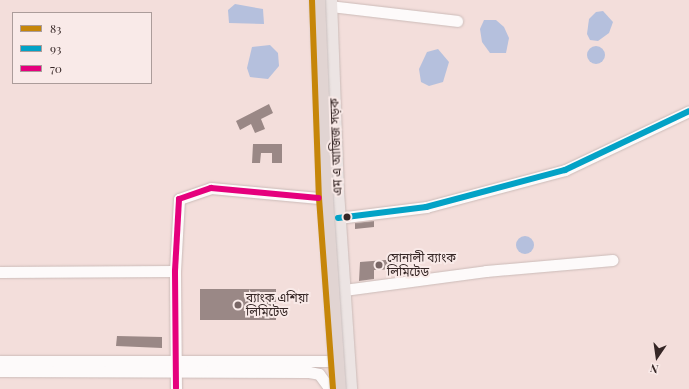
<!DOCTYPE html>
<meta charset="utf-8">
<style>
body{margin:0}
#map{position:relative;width:689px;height:389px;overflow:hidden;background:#f3dedb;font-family:"Playfair Display","Noto Sans Bengali",serif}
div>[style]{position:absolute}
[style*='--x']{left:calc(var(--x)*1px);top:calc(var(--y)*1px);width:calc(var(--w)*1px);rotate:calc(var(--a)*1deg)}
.water>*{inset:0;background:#b5c0dd}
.round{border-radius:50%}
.building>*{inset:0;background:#9a8886}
.roads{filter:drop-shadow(0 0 1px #cbbbb8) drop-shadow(0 0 1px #cbbbb8)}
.minor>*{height:11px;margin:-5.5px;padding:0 5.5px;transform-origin:5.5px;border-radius:5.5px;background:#fdfafa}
.major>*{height:13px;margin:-6.5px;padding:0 6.5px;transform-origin:6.5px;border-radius:6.5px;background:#ece4e3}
.bridges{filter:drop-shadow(0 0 1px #cbc0bf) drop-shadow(0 0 1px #cbc0bf)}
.highway-bridge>*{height:15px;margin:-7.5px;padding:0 7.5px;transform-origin:7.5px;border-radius:7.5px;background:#e1d4d2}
.bus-1>*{height:6px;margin:-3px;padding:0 3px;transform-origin:3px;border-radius:3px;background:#c68609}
.bus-2>*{height:6px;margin:-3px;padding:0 3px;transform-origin:3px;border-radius:3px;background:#03a2c6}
.bus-3>*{height:6px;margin:-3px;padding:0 3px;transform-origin:3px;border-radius:3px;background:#e5007d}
.dots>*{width:11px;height:11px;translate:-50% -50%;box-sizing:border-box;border:2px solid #f9eae8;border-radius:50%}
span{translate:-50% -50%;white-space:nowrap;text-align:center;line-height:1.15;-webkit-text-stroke:4px #f9eae8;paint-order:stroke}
.street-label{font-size:12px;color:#352625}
.poi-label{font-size:12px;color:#352625}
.left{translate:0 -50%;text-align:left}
.legend{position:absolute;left:12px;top:12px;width:140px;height:72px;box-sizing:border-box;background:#f9eae8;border:1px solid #ab9c9a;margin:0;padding:5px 7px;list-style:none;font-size:12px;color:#352625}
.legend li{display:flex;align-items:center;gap:8px;height:20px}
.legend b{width:20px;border:1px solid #ab9c9a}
.north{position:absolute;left:637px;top:337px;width:40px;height:40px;-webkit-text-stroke:3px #f9eae8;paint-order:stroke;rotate:193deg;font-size:11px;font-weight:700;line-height:16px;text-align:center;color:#352625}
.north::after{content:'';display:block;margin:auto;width:14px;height:18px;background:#352625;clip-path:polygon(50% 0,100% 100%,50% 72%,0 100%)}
</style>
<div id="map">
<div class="water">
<div style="clip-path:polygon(235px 4px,263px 9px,264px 24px,229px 23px,228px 10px)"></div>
<div style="clip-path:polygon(603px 11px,613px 22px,609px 33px,598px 41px,590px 40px,587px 34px,589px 19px,596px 12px)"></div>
<div style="clip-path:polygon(484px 20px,496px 20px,504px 27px,509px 38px,506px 53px,490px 53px,482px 42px,480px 29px)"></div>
<div style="clip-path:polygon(270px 45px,278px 53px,279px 66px,268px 79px,250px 77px,247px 68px,252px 47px)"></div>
<div class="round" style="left:587px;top:46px;width:18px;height:18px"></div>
<div style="clip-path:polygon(438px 49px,449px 62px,443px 82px,429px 86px,421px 82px,419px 69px,427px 52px)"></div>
<div class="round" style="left:516px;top:236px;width:18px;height:18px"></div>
</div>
<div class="building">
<div style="clip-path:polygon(269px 104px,273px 113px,261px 119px,265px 129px,255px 133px,251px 124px,240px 130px,236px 121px)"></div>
<div style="clip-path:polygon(253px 144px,282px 144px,282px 163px,272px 163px,272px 153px,261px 153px,260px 163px,252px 163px)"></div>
<div style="clip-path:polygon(374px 221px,374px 227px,355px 229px,355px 223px)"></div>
<div style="clip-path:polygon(398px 259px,398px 269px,374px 270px,374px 279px,359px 281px,360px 262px)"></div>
<div style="clip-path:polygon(200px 289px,276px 289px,276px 320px,200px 320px)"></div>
<div style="clip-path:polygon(117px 336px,162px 337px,162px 348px,116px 346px)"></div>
</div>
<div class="roads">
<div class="minor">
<div style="--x:330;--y:6;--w:128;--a:6.7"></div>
<div style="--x:338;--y:218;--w:89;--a:-7.1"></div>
<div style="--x:426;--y:207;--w:144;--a:-14.9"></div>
<div style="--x:565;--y:170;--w:137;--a:-25.4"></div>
<div style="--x:0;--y:272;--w:175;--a:-0.3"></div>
<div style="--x:344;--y:290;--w:143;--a:-7.6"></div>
<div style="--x:486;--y:271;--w:127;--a:-5"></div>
<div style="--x:0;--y:361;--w:343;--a:0"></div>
<div style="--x:0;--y:371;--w:309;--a:0.2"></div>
<div style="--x:309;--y:372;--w:10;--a:11"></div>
<div style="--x:319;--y:374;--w:19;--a:54"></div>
<div style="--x:176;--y:389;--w:118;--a:-90.5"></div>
<div style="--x:175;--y:271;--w:72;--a:-86.8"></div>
<div style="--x:179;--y:199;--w:34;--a:-19"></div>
<div style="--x:211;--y:188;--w:108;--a:5.3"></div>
</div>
<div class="major">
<div style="--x:330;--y:0;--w:191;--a:87.9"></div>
<div style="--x:337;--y:191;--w:198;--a:86.2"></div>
</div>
</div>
<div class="bridges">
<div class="highway-bridge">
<div style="--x:317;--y:0;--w:200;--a:87.7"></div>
<div style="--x:325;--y:200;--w:189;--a:86.1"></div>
</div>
</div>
<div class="bus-1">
<div style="--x:312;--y:0;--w:198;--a:88"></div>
<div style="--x:319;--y:198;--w:192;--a:85.8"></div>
</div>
<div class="bus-2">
<div style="--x:338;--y:218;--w:89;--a:-7.1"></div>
<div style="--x:426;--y:207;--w:144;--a:-14.9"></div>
<div style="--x:565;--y:170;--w:137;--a:-25.4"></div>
</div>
<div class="bus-3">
<div style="--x:176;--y:388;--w:117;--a:-90.5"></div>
<div style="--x:175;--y:271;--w:72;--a:-86.8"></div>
<div style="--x:179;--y:199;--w:34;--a:-19"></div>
<div style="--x:211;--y:188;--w:108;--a:5.3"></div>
</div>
<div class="dots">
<div style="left:347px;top:217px;background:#352625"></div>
<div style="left:379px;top:265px;background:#786665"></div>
<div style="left:238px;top:305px;background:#786665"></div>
</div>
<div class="street-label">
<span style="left:336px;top:147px;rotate:-92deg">এম এ আজিজ সড়ক</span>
</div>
<div class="poi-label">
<span class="left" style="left:387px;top:265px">সোনালী ব্যাংক<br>লিমিটেড</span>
<span class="left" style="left:246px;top:305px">ব্যাংক এশিয়া<br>লিমিটেড</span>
</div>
<ul class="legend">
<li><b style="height:5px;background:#c68609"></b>83</li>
<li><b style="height:5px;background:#03a2c6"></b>93</li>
<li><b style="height:5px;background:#e5007d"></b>70</li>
</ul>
<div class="north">N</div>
</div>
